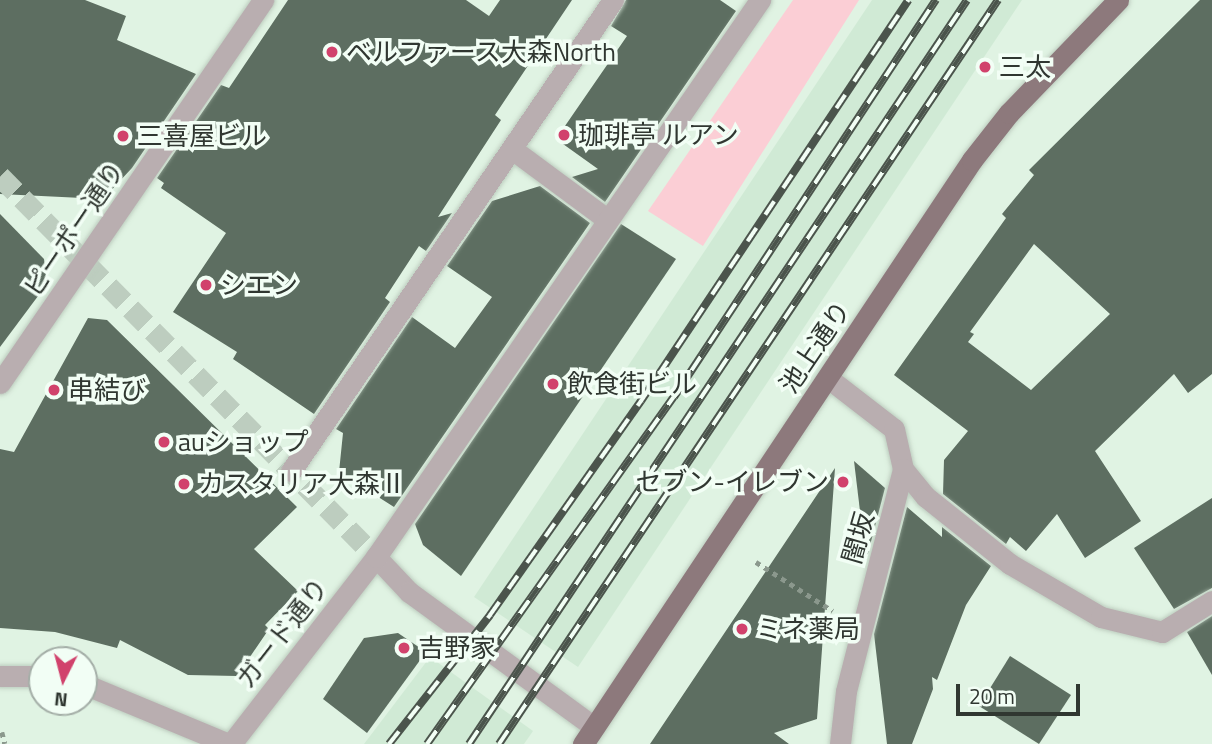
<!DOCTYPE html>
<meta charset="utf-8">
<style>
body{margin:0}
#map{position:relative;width:1212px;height:744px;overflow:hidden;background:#e0f3e3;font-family:"Titillium Web","Noto Sans JP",sans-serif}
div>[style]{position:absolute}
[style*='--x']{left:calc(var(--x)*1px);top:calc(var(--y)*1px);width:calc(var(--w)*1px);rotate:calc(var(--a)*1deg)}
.built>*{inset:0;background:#d0ead5}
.green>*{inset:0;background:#fbced5}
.building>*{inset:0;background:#5d6e61}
.minor-tunnel>*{height:21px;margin-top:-10.5px;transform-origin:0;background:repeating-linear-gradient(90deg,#bdcdbf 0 21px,transparent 0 31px)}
.path>*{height:4.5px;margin-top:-2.25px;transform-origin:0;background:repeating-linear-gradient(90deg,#8b988d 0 5px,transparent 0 10px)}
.roads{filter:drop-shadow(0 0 2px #bdcdbf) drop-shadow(0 0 2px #bdcdbf)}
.minor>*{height:21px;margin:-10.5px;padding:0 10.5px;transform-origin:10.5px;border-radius:10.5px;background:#b9aeb0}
.major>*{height:21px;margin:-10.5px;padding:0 10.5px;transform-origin:10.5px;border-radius:10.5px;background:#8d797c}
.rail>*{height:8px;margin-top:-4px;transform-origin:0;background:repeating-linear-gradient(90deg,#f2fef5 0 16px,#4b544c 0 32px);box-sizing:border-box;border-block:2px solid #4b544c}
.dots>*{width:19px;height:19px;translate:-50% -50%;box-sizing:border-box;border:4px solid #f2fef5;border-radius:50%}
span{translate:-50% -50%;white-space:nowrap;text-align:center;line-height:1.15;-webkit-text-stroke:7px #f2fef5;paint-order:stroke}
.poi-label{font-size:26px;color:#303731}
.left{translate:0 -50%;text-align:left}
.right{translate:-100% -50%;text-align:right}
.street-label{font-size:26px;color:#303731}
.north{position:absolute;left:28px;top:646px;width:70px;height:70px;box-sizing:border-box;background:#f2fef5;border:2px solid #a4aea7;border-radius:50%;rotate:186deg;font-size:19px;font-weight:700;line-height:28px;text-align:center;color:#303731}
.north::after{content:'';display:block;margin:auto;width:24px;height:32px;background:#d1426c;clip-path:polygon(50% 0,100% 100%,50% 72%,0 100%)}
.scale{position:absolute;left:956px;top:684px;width:124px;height:32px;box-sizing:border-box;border:4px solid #303731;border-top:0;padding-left:9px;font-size:21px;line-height:24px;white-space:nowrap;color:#303731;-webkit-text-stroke:5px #f2fef5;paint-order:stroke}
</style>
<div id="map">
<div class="built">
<div style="clip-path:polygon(872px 0,1022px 0,578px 667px,474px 597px)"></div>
<div style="clip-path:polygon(430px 657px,533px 731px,524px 744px,364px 744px)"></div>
</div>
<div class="green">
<div style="clip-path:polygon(793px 0,859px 0,703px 246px,648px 211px)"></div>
</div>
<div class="building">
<div style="clip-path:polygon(0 0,85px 0,126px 16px,117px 40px,196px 74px,132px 168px,103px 199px,0 194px)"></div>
<div style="clip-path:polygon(288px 0,466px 0,489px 16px,500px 0,572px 0,495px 115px,501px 120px,438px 217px,452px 213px,426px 251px,419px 246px,385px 298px,390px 302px,314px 414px,233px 359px,237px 352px,173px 312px,226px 233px,161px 188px,164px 183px,157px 178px,221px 85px,229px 88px)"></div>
<div style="clip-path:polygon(626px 0,720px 0,736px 11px,605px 202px,572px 177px,598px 169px,556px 139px,627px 36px,611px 26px)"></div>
<div style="clip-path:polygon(evenodd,1200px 0,1212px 0,1212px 374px,1188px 393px,1174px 374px,1095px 451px,1141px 521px,1085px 558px,1057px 514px,1026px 551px,1010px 537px,1006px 544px,943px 494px,944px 460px,968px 431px,894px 375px,1006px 218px,1002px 214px,1034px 175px,1029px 170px,1200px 0,1034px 244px,1110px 314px,1031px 390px,968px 342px,974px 334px,970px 332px,1034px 244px)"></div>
<div style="clip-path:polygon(540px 186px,590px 223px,394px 507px,339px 472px,343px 433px,336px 429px,412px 317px,455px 348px,492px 297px,447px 266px,492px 201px)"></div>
<div style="clip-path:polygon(0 214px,44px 259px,47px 284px,0 347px)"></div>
<div style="clip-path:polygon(621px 224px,676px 259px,461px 576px,423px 545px,415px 524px)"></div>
<div style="clip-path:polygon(88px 318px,107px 320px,297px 507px,254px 549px,298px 591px,265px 625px,269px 629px,237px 676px,188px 675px,120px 640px,117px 648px,55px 632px,0 628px,0 449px,14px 452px)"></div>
<div style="clip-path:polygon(854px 461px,885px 488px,866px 561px)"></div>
<div style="clip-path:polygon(835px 468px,817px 719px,774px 733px,789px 744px,650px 744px)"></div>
<div style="clip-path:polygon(1212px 498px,1212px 588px,1174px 609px,1134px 548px)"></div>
<div style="clip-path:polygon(907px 507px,942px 537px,942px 527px,991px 566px,966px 605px,937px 680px,932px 677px,933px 689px,912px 744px,887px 744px,874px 634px)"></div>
<div style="clip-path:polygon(1212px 616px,1212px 675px,1187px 632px)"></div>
<div style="clip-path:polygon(398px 633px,426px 652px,367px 733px,323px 699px,364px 638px)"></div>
<div style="clip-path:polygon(1010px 656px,1071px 695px,1039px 744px,979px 706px)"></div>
</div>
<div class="minor-tunnel">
<div style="--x:0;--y:176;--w:535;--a:45.38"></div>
</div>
<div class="path">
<div style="--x:756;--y:562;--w:91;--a:32.5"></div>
<div style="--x:2;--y:732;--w:12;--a:76"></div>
</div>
<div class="roads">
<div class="minor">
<div style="--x:512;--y:149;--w:119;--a:36.5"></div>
<div style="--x:828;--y:378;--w:83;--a:37.7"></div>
<div style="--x:894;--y:429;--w:41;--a:77.3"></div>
<div style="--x:903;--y:469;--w:229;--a:104.4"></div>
<div style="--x:846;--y:691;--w:53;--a:96.5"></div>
<div style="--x:0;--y:383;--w:465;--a:-55.5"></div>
<div style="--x:903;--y:469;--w:36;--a:51"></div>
<div style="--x:926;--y:497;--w:107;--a:38.6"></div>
<div style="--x:1010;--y:564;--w:105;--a:30.2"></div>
<div style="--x:1101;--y:617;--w:63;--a:13.8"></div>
<div style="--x:1162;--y:632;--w:59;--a:-31.8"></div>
<div style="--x:291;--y:471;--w:571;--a:-55.64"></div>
<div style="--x:376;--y:557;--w:48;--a:46.7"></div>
<div style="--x:409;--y:592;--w:229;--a:36.1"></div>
<div style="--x:0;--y:676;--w:42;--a:0"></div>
<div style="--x:84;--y:684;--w:157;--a:22.5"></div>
<div style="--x:231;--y:744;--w:237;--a:-52.2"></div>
<div style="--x:376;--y:557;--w:677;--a:-55.42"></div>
</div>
<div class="major">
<div style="--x:583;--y:744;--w:702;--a:-56.33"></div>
<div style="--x:972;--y:160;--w:60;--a:-51.8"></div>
<div style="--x:1009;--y:113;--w:157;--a:-46"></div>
</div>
</div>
<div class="rail">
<div style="--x:389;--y:744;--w:164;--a:-51.9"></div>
<div style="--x:490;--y:615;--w:262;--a:-54.8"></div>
<div style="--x:641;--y:401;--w:482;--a:-56.3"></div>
<div style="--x:427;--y:744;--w:426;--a:-54.6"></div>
<div style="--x:674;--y:397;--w:476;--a:-56.6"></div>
<div style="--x:469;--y:744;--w:895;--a:-56.2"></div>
<div style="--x:499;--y:744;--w:896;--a:-56.15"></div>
</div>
<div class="dots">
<div style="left:332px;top:52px;background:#d1426c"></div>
<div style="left:985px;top:67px;background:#d1426c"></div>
<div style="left:564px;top:135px;background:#d1426c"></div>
<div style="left:123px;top:136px;background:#d1426c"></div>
<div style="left:206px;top:285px;background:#d1426c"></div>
<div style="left:553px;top:384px;background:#d1426c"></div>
<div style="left:54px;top:390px;background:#d1426c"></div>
<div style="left:164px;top:442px;background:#d1426c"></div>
<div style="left:843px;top:482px;background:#d1426c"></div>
<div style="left:184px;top:484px;background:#d1426c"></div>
<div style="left:742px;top:629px;background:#d1426c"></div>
<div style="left:404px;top:648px;background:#d1426c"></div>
</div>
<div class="poi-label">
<span class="left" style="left:346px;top:52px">ベルファース大森North</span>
<span class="left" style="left:999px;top:67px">三太</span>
<span class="left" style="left:578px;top:135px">珈琲亭 ルアン</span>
<span class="left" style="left:137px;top:136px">三喜屋ビル</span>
<span class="left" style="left:220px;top:285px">シエン</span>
<span class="left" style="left:567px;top:384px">飲食街ビル</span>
<span class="left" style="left:68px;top:390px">串結び</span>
<span class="left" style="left:178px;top:442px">auショップ</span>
<span class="right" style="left:829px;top:482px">セブン-イレブン</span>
<span class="left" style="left:198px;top:484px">カスタリア大森Ⅱ</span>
<span class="left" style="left:756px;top:629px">ミネ薬局</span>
<span class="left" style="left:418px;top:648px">吉野家</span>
</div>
<div class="street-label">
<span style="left:74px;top:229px;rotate:-56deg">ピーポー通り</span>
<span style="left:815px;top:347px;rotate:-56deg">池上通り</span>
<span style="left:858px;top:538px;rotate:-74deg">闇坂</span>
<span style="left:282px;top:633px;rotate:-52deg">ガード通り</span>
</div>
<div class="north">N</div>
<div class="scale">20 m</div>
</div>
